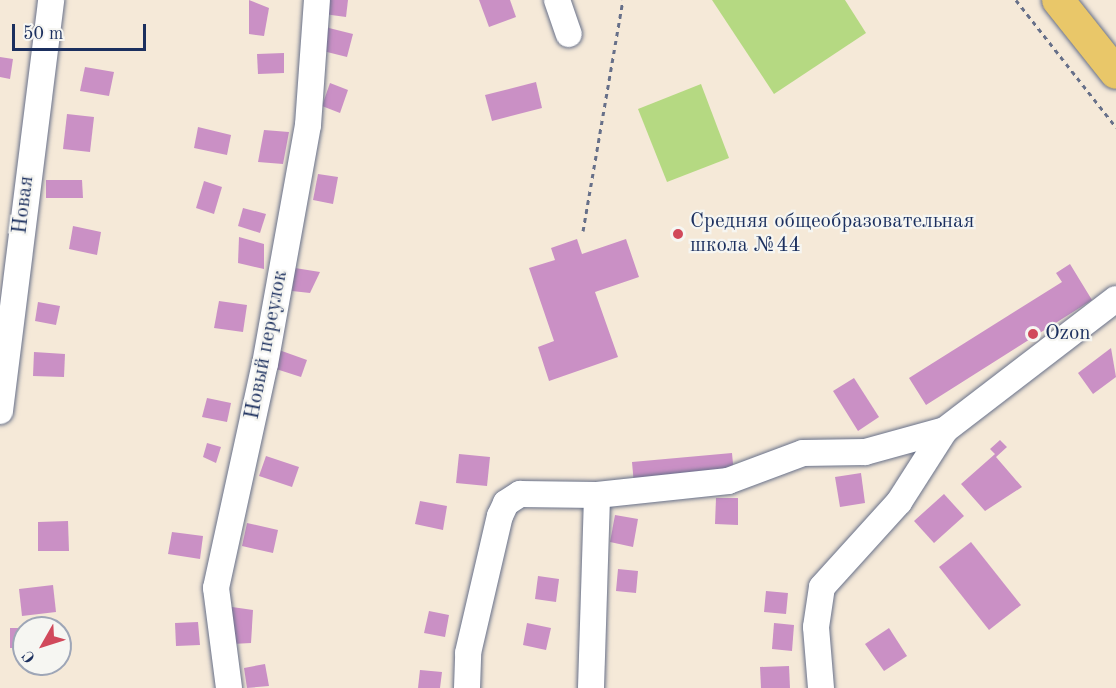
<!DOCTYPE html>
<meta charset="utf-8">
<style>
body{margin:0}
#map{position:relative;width:1116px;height:688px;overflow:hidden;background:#f5e9d8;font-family:"Old Standard TT",serif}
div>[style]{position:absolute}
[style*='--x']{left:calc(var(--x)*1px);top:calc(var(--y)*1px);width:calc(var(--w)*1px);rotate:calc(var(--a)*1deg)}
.green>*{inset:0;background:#b5d982}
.building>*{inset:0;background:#ca90c5}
.path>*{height:3px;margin-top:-1.5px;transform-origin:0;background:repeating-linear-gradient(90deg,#677089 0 4.5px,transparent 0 9px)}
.roads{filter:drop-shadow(0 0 2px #677089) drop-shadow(0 0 2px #677089)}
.minor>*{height:26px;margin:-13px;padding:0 13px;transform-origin:13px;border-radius:13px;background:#fff}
.major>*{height:32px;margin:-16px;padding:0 16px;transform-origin:16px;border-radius:16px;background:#e9c769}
.dots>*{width:16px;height:16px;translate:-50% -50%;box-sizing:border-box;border:3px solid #f6f6f2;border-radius:50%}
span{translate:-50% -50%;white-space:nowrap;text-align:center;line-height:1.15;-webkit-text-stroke:4.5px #f6f6f2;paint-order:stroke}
.street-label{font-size:21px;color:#1b2f5e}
.poi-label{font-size:21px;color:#1b2f5e}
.left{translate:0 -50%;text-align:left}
.north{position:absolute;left:12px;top:616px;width:60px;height:60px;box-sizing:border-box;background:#f6f6f2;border:2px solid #9ea6b7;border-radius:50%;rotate:231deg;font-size:16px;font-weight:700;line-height:24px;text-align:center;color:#1b2f5e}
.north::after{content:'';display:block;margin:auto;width:21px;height:27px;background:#d1495b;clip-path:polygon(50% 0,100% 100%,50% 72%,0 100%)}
.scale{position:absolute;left:12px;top:24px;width:134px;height:27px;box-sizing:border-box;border:3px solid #1b2f5e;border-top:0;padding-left:8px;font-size:18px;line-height:21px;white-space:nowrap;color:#1b2f5e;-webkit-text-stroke:4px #f6f6f2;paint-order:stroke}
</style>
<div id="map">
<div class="green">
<div style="clip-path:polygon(712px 0,845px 0,866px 33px,774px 94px)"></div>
<div style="clip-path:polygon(701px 84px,729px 158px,667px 182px,638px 109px)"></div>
</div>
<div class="building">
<div style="clip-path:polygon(249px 0,269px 8px,264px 36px,249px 34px)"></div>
<div style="clip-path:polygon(326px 0,348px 0,346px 17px,324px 14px)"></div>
<div style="clip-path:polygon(479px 0,510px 0,516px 17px,489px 27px)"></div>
<div style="clip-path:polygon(325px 27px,353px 34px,347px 57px,319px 50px)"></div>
<div style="clip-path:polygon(284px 53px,284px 73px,258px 74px,257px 54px)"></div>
<div style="clip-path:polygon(0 57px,13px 59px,10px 79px,0 77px)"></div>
<div style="clip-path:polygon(85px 67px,114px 72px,109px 96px,80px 91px)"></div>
<div style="clip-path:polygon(536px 82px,542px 108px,492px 121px,485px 95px)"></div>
<div style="clip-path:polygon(330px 83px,348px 90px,340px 113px,322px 106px)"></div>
<div style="clip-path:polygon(67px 114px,94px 117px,90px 152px,63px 149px)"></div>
<div style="clip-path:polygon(198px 127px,231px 135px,227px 155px,194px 148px)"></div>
<div style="clip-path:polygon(264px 130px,289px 132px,283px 164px,258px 162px)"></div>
<div style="clip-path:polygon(318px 174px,338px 177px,333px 204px,313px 200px)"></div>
<div style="clip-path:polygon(46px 180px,82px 180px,83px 198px,46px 198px)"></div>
<div style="clip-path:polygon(204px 181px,222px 187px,214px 214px,196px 208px)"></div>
<div style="clip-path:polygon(243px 208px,266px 214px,260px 233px,238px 226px)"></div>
<div style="clip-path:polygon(73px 226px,101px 232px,97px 255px,69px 249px)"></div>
<div style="clip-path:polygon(239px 237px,264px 244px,264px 269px,238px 263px)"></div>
<div style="clip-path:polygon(577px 239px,582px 254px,626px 239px,639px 277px,595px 292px,618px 357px,549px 381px,538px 347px,554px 341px,529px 268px,555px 260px,551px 248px)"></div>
<div style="clip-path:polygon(1070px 264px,1092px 300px,926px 405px,909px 378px,1062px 282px,1056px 273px)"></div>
<div style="clip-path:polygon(295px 268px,320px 272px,310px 293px,292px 291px)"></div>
<div style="clip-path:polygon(219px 301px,247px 305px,243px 332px,214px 328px)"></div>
<div style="clip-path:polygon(38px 302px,60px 306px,56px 325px,35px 321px)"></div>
<div style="clip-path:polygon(1111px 348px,1116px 377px,1093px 394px,1078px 373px)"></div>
<div style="clip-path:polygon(279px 350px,307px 360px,301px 377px,273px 368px)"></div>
<div style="clip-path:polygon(34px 352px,65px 354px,64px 377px,33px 376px)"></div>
<div style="clip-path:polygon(854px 378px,879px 417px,858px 431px,833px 391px)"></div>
<div style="clip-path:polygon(207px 398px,231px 403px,227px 422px,202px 417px)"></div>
<div style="clip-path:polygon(1000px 440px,1007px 447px,996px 457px,1022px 487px,985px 511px,961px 484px,995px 454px,990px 449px)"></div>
<div style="clip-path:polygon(207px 443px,221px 447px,216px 463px,203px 457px)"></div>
<div style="clip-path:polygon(732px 453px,734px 475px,634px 485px,632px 462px)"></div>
<div style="clip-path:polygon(459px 454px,490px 457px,487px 486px,456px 483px)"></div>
<div style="clip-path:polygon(266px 456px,299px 467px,292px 487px,259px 476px)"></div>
<div style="clip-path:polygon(861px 473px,865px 503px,840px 507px,835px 477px)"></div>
<div style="clip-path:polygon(944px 494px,964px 516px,934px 543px,914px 521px)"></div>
<div style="clip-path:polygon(716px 498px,738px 498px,738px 525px,715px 524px)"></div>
<div style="clip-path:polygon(420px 501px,447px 506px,443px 530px,415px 524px)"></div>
<div style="clip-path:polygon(615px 515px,638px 519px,633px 547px,610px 542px)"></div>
<div style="clip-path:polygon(68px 521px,69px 551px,38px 551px,38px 522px)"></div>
<div style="clip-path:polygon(247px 523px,278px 530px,273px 553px,242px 546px)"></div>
<div style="clip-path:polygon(172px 532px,203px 536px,200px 559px,168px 554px)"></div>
<div style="clip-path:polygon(971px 542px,1021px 605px,989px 630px,939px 567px)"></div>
<div style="clip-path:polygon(618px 569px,638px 571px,636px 593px,616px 591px)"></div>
<div style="clip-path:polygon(538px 576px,559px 579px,556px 602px,535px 599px)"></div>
<div style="clip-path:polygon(53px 585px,56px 612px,22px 616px,19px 589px)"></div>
<div style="clip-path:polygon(766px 591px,788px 593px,786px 614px,764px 612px)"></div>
<div style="clip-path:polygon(225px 606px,253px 610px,251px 643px,232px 644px)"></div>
<div style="clip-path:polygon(429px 611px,449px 615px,445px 637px,424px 633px)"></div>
<div style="clip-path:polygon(198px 622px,200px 645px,176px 646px,175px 623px)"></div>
<div style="clip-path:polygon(527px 623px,551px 628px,546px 650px,523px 645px)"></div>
<div style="clip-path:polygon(774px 623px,794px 625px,792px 651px,772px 649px)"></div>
<div style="clip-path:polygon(10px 628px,24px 628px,24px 648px,10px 648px)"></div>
<div style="clip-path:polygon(889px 628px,907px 656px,884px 671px,865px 644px)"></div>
<div style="clip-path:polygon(265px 664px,269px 686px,247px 688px,244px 668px)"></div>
<div style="clip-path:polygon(789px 666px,790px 688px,761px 688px,760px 667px)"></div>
<div style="clip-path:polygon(420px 670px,442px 672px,440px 688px,418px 688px)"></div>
</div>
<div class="path">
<div style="--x:1016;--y:0;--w:162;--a:51.8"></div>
<div style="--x:583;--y:231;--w:234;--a:-80.2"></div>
</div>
<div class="roads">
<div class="minor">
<div style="--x:557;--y:0;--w:36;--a:71"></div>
<div style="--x:0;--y:411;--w:414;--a:-82.9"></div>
<div style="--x:229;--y:688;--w:101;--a:-97.4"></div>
<div style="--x:216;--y:588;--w:229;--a:-77.7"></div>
<div style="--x:265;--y:364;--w:243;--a:-79.8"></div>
<div style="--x:308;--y:125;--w:125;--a:-85.9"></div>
<div style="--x:467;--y:688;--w:35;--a:-88"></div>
<div style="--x:468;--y:653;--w:141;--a:-76.9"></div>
<div style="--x:500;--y:516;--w:14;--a:-65"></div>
<div style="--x:506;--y:503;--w:17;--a:-33"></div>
<div style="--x:520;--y:494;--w:77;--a:0.7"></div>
<div style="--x:597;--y:495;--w:132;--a:-6.1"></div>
<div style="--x:728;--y:481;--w:80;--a:-20.5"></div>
<div style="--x:803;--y:453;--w:62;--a:-0.9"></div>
<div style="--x:865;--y:452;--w:83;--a:-15.4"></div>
<div style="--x:945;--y:430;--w:215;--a:-37.5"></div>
<div style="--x:591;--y:688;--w:193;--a:-88.2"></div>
<div style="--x:821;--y:688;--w:61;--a:-94.7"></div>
<div style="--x:816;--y:627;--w:40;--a:-81.5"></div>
<div style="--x:822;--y:587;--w:115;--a:-47.8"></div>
<div style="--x:899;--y:502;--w:85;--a:-57.4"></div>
</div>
<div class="major">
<div style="--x:1058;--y:0;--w:93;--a:51.5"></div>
</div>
</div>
<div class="dots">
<div style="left:678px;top:234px;background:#d1495b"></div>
<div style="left:1033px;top:334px;background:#d1495b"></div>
</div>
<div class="street-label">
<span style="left:24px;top:205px;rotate:-83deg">Новая</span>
<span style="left:267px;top:345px;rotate:-79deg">Новый переулок</span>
</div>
<div class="poi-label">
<span class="left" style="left:690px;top:234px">Средняя общеобразовательная<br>школа №44</span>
<span class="left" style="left:1045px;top:334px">Ozon</span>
</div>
<div class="north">С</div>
<div class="scale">50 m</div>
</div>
